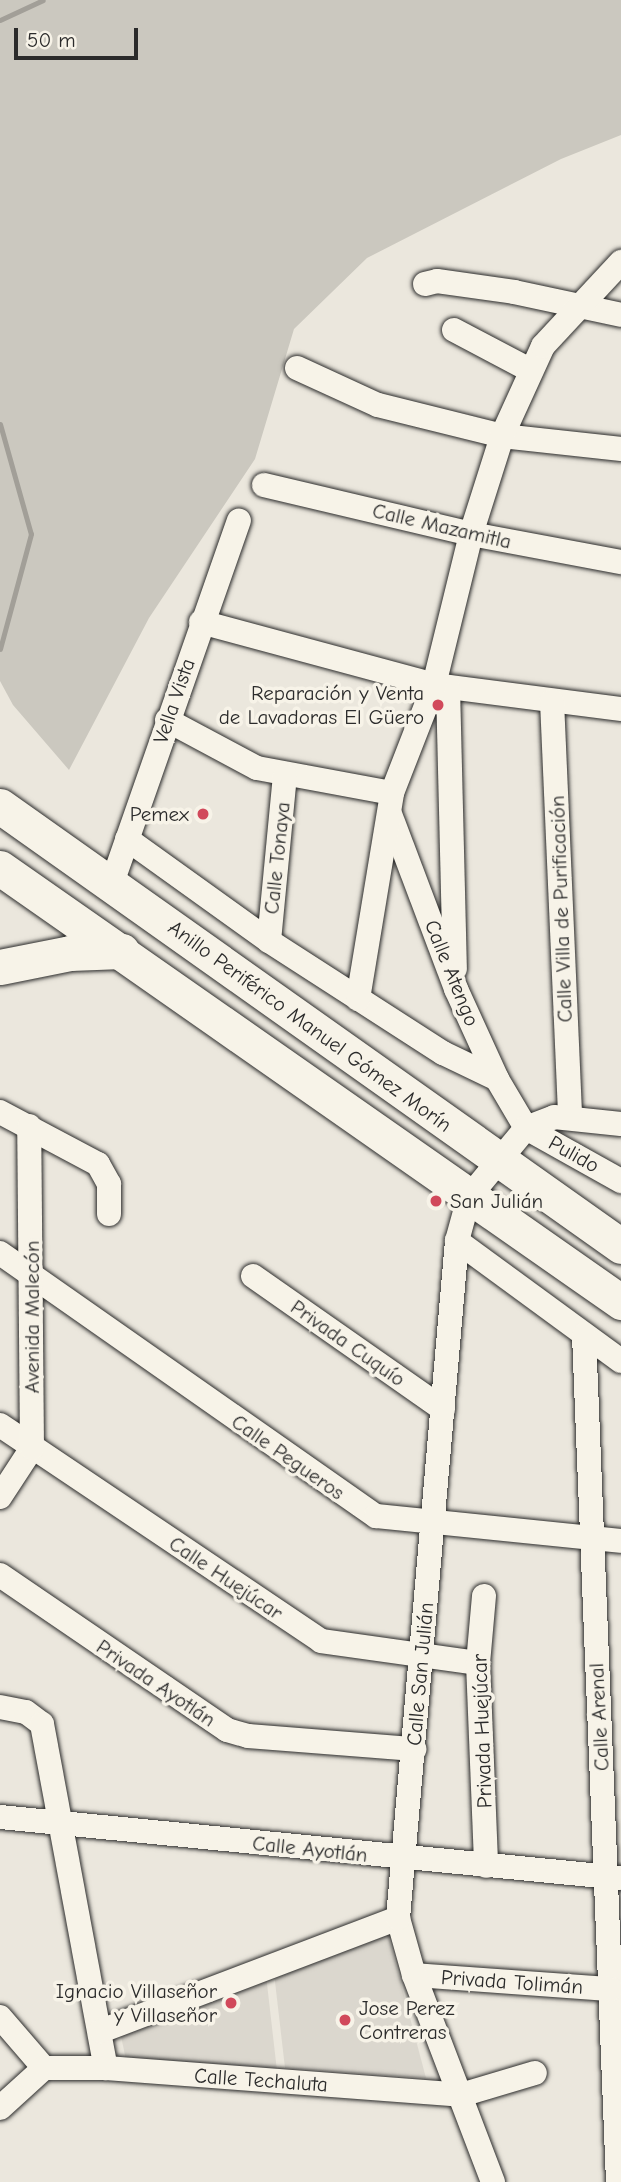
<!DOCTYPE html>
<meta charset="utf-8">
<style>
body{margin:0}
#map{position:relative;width:621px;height:2182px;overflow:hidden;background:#ebe7dd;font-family:"Comic Neue",sans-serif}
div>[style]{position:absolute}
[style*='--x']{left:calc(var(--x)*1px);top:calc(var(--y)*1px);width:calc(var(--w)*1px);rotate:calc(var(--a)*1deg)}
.built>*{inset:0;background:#dbd7ce}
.green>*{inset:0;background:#cbc8bf}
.stream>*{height:5px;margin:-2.5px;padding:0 2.5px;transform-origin:2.5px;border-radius:2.5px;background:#a29f98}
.roads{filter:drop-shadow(0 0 2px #2b2b2b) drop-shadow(0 0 2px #2b2b2b)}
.minor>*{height:24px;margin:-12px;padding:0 12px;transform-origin:12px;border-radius:12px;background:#f7f3e8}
.highway>*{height:35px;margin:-17.5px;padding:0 17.5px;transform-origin:17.5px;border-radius:17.5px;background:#f7f3e8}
.dots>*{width:19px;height:19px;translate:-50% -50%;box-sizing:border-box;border:4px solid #f7f3e8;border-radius:50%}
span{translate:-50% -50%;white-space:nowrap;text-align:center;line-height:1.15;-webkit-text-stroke:7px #f7f3e8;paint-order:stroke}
.street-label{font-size:21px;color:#2b2b2b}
.poi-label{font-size:21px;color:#2b2b2b}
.right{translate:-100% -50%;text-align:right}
.left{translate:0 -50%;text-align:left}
.scale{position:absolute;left:14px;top:28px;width:124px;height:32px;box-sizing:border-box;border:4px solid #2b2b2b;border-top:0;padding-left:9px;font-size:21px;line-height:24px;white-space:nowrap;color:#2b2b2b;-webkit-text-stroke:5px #f7f3e8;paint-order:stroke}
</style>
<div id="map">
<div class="built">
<div style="clip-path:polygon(387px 1931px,426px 2078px,285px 2068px,274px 1973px)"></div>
<div style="clip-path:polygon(266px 1975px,277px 2071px,127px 2065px,120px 2031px)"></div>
</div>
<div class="green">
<div style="clip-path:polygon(0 0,621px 0,621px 135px,561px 159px,367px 258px,294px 329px,255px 459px,149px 618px,69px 770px,13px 705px,0 681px)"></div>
</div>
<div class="stream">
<div style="--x:0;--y:20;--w:47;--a:-24.9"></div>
<div style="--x:0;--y:424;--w:114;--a:74.3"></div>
<div style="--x:31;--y:534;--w:119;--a:105.1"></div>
</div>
<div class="roads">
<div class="minor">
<div style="--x:425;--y:284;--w:12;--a:-14"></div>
<div style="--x:437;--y:281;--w:78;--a:8.1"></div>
<div style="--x:514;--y:292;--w:109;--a:12.1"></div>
<div style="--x:454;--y:330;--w:86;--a:27.8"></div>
<div style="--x:297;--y:368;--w:89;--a:24.6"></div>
<div style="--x:378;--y:405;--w:128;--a:14"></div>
<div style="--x:502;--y:436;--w:120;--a:6.2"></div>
<div style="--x:264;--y:485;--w:213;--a:13.3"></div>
<div style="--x:471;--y:534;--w:153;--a:10.6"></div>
<div style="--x:201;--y:622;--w:241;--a:15.1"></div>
<div style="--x:434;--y:685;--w:189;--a:7.3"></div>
<div style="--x:448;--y:687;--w:282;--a:88.6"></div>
<div style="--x:552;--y:701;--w:417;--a:87.5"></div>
<div style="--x:167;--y:720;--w:102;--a:28.1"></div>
<div style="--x:257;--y:768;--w:137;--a:10.5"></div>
<div style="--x:390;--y:814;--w:187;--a:69.3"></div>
<div style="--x:456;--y:989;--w:99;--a:65.5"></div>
<div style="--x:497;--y:1079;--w:57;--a:59.4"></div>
<div style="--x:526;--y:1128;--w:109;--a:29.2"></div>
<div style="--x:127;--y:839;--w:175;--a:35.7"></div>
<div style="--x:269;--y:941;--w:207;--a:32.8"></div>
<div style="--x:443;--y:1053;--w:60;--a:25.7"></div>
<div style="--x:112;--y:883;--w:384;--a:-70.7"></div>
<div style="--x:269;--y:941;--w:166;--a:-84.5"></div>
<div style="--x:358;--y:999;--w:209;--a:-80.6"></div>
<div style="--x:392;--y:793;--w:116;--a:-68.7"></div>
<div style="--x:434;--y:685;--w:155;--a:-76.2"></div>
<div style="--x:471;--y:534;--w:103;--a:-72.4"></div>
<div style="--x:502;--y:436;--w:99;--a:-65.5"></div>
<div style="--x:543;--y:346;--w:115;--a:-47.1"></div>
<div style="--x:0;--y:1112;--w:111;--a:28"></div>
<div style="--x:98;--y:1164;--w:23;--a:61"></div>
<div style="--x:109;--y:1184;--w:30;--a:90"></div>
<div style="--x:457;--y:1241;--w:203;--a:36.2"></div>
<div style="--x:0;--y:1253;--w:459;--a:35"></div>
<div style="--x:376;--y:1516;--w:246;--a:5.8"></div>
<div style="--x:253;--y:1276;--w:232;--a:35"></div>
<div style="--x:584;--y:1335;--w:848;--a:87.7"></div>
<div style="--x:0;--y:1425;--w:387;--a:33.9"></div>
<div style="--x:321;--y:1641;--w:159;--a:8"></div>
<div style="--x:0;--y:1497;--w:59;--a:-56.9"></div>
<div style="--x:32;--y:1448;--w:322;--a:-90.5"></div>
<div style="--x:0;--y:1575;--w:275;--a:34.3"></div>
<div style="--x:227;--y:1730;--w:22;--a:16"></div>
<div style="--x:248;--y:1736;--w:167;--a:4.5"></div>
<div style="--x:484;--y:1596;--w:67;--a:95.1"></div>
<div style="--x:478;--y:1663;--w:203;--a:87.7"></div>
<div style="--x:0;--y:1707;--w:26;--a:11"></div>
<div style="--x:26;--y:1712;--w:20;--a:37"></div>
<div style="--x:42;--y:1724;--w:350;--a:79.5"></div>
<div style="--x:0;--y:1817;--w:624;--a:5.61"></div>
<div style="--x:414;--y:1975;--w:197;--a:4.1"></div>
<div style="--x:0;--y:2017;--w:67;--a:49.2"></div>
<div style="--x:101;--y:2031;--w:318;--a:-20.8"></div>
<div style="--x:0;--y:2108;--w:59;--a:-42.3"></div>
<div style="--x:44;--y:2068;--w:62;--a:0"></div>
<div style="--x:106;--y:2068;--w:356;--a:4.3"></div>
<div style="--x:461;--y:2095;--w:77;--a:-16.6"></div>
<div style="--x:493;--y:2182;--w:222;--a:-110.9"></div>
<div style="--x:414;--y:1975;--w:59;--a:-105.7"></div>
<div style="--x:398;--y:1918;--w:680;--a:-85.02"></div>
<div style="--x:457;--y:1241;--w:46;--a:-74.7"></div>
<div style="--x:469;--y:1197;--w:89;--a:-50.4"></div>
<div style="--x:526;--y:1128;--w:30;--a:-21"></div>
<div style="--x:554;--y:1117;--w:67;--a:6"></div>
</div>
<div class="highway">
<div style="--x:0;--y:806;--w:761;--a:35.32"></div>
<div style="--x:0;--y:868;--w:758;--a:34.95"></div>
<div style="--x:0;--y:967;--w:71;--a:-11.3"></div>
<div style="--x:70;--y:953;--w:52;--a:-2.2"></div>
</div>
</div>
<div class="dots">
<div style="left:438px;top:705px;background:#d1495b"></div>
<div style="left:203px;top:814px;background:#d1495b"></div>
<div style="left:436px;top:1201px;background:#d1495b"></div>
<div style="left:231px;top:2003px;background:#d1495b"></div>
<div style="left:345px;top:2020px;background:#d1495b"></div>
</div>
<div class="street-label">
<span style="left:442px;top:526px;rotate:13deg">Calle Mazamitla</span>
<span style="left:174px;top:701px;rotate:-71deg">Vella Vista</span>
<span style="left:277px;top:858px;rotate:-84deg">Calle Tonaya</span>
<span style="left:561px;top:909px;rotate:-92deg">Calle Villa de Purificación</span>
<span style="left:452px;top:973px;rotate:68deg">Calle Atengo</span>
<span style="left:310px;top:1026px;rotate:36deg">Anillo Periférico Manuel Gómez Morín</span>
<span style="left:574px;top:1154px;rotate:29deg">Pulido</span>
<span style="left:32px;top:1317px;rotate:-90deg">Avenida Malecón</span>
<span style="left:348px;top:1343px;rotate:35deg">Privada Cuquío</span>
<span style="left:288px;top:1457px;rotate:35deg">Calle Pegueros</span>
<span style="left:226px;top:1578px;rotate:34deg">Calle Huejúcar</span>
<span style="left:420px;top:1674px;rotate:-85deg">Calle San Julián</span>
<span style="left:156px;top:1683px;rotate:34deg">Privada Ayotlán</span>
<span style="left:599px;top:1717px;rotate:-93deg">Calle Arenal</span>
<span style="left:482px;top:1731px;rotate:-92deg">Privada Huejúcar</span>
<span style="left:310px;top:1849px;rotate:6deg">Calle Ayotlán</span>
<span style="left:512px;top:1982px;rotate:4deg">Privada Tolimán</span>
<span style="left:261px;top:2080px;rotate:4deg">Calle Techaluta</span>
</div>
<div class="poi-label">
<span class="right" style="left:424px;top:705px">Reparación y Venta<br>de Lavadoras El Güero</span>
<span class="right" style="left:189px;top:814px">Pemex</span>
<span class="left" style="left:450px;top:1201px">San Julián</span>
<span class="right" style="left:217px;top:2003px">Ignacio Villaseñor<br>y Villaseñor</span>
<span class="left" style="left:359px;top:2020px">Jose Perez<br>Contreras</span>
</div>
<div class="scale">50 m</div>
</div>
